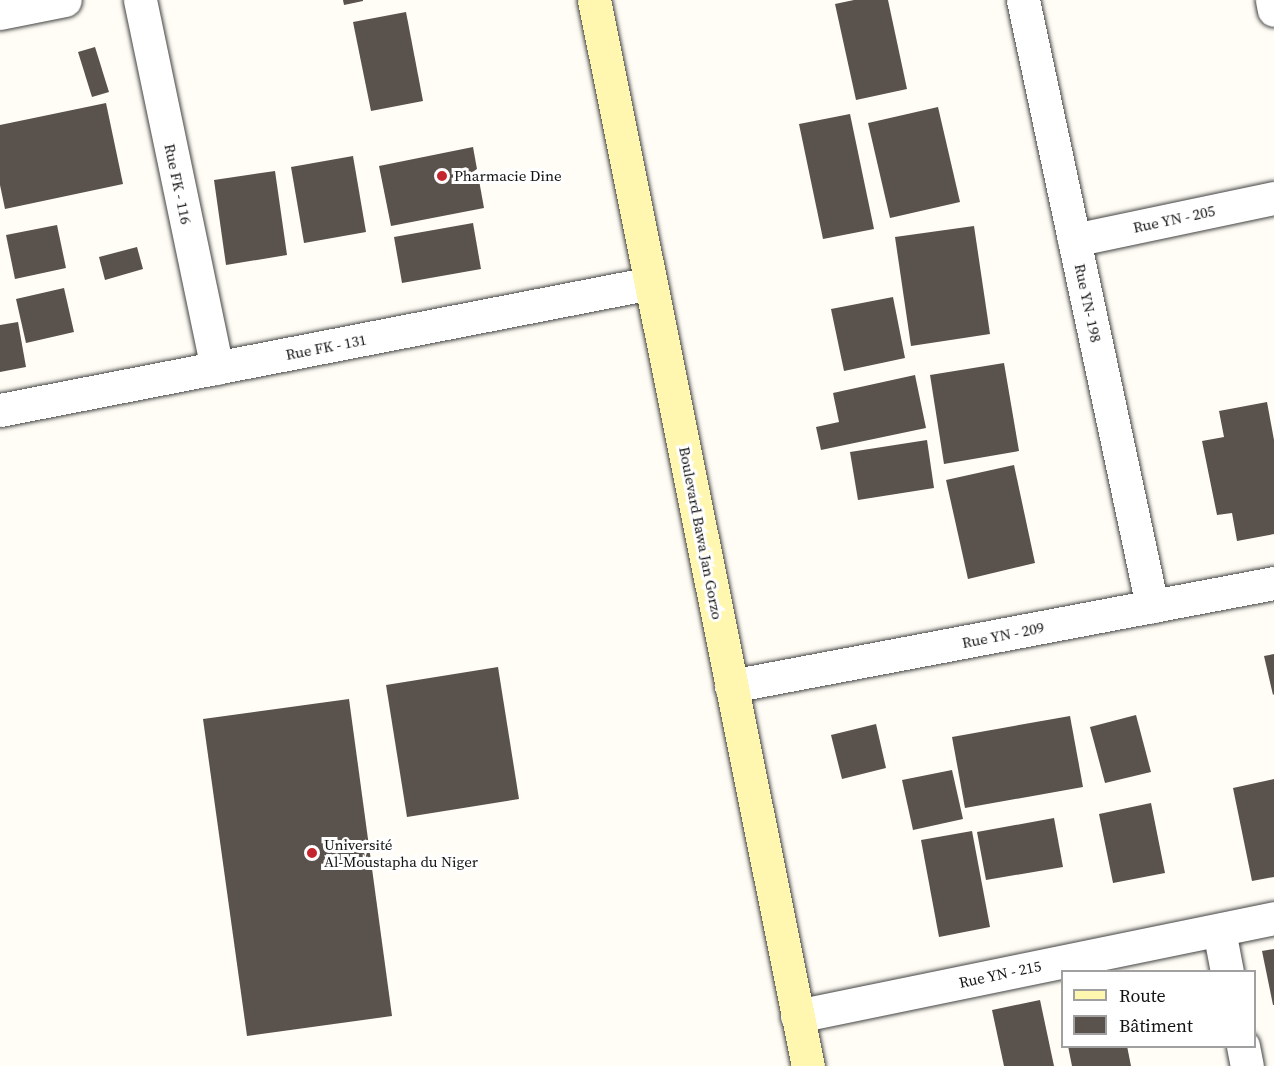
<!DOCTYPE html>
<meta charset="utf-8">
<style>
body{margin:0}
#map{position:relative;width:1274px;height:1066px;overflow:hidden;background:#fffdf5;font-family:"Source Serif 4",serif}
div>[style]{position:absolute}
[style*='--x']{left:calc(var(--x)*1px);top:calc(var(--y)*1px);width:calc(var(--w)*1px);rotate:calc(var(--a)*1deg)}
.building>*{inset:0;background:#5a524d}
.roads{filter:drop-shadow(0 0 2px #444) drop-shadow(0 0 2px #444)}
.minor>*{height:33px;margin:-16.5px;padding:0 16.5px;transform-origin:16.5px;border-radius:16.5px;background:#fff}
.secondary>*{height:33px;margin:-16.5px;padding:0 16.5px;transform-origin:16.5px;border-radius:16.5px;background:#fff6b0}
.dots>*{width:16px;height:16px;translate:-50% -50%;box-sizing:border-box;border:3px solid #fff;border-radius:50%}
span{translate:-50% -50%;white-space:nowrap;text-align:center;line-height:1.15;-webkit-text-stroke:6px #fff;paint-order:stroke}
.poi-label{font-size:15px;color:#111}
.left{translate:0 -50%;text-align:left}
.street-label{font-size:15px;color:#111}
.legend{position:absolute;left:1061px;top:970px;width:195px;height:78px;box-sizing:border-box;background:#fff;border:2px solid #a0a0a0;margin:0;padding:8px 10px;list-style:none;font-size:18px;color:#111}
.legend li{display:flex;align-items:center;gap:12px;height:30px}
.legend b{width:30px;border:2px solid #a0a0a0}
</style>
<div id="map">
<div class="building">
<div style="clip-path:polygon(343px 0,363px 0,363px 1px,344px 5px)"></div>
<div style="clip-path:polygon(854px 0,888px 0,907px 89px,856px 100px,835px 4px)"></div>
<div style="clip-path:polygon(406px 12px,423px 101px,371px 111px,353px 22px)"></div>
<div style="clip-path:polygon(95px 47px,109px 92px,92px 97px,78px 52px)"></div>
<div style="clip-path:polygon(106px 103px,123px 184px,5px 209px,0 185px,0 125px)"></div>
<div style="clip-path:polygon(938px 107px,960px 202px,890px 218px,868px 123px)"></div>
<div style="clip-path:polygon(850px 114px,874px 229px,823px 239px,799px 124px)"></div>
<div style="clip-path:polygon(473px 147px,484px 208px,391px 226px,379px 166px)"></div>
<div style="clip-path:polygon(353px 156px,366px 232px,304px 243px,291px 167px)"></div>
<div style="clip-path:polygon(275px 171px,287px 255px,226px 265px,214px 180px)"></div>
<div style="clip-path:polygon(473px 223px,481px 269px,402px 283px,394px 237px)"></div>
<div style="clip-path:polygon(57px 225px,66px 268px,15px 279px,6px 235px)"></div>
<div style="clip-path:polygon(974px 226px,990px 334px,911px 346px,895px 237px)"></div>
<div style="clip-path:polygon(137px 247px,143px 269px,105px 280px,99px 257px)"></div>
<div style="clip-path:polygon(64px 288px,74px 332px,26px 343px,16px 299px)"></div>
<div style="clip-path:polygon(893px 297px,905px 358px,844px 371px,831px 309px)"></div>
<div style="clip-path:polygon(18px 322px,26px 367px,0 372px,0 325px)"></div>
<div style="clip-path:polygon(1004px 363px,1019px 451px,944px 464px,930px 375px)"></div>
<div style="clip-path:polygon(915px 375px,926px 428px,821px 450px,816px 427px,839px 422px,833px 393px)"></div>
<div style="clip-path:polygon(1267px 402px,1274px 440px,1274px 534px,1237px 541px,1232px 513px,1217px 515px,1202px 441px,1224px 437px,1219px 411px)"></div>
<div style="clip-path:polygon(927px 440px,934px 488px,858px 500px,850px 452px)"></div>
<div style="clip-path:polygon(1014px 465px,1035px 563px,968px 579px,946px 480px)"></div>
<div style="clip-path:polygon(1274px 654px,1274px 694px,1273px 695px,1264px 656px)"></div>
<div style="clip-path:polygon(498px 667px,519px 799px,407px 817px,386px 685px)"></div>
<div style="clip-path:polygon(349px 699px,392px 1016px,247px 1036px,203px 719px)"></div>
<div style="clip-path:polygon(1136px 715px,1151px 772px,1105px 783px,1090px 727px)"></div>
<div style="clip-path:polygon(1070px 716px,1083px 787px,965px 808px,952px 737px)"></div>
<div style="clip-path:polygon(876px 724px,886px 768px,842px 779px,831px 735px)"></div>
<div style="clip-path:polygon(952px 770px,963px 819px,913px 830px,902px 780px)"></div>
<div style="clip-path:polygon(1274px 779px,1274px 877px,1252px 881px,1233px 788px)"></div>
<div style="clip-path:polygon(1151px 803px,1165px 873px,1113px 883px,1099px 814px)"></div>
<div style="clip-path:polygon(1054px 818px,1063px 867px,986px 880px,977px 832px)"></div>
<div style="clip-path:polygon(972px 831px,990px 927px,939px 937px,921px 840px)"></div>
<div style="clip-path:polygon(1274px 949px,1274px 1005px,1273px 1005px,1262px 951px)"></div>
<div style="clip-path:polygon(1040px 1000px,1054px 1066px,1004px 1066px,992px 1010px)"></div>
<div style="clip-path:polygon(1068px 1046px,1127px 1046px,1131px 1066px,1072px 1066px)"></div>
</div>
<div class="roads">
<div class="minor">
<div style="--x:140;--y:0;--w:376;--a:78.2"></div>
<div style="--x:1023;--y:0;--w:620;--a:77.98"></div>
<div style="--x:1272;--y:0;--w:10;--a:79"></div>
<div style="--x:0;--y:13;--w:66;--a:-11.3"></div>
<div style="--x:1074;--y:240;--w:204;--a:-11.9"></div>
<div style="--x:0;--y:410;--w:663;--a:-11.04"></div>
<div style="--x:731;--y:686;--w:553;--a:-10.74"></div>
<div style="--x:1219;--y:930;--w:43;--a:79.2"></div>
<div style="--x:797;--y:1016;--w:487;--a:-11.6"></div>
<div style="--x:1243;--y:1046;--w:20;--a:79"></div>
</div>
<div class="secondary">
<div style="--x:594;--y:0;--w:1087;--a:78.65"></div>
</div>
</div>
<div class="dots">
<div style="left:442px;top:176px;background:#c4262e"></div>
<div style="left:312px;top:853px;background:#c4262e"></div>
</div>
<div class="poi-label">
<span class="left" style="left:454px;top:176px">Pharmacie Dine</span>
<span class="left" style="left:324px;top:853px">Université<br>Al-Moustapha du Niger</span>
</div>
<div class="street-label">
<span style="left:178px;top:184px;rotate:78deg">Rue FK - 116</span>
<span style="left:1174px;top:219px;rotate:-12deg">Rue YN - 205</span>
<span style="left:1088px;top:303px;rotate:78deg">Rue YN- 198</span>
<span style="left:326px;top:347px;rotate:-11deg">Rue FK - 131</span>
<span style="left:701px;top:533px;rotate:79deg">Boulevard Bawa Jan Gorzo</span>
<span style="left:1003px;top:635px;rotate:-11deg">Rue YN - 209</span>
<span style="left:1000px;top:974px;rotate:-12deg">Rue YN - 215</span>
</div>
<ul class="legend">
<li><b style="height:8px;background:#fff6b0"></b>Route</li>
<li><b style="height:16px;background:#5a524d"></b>Bâtiment</li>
</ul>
</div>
